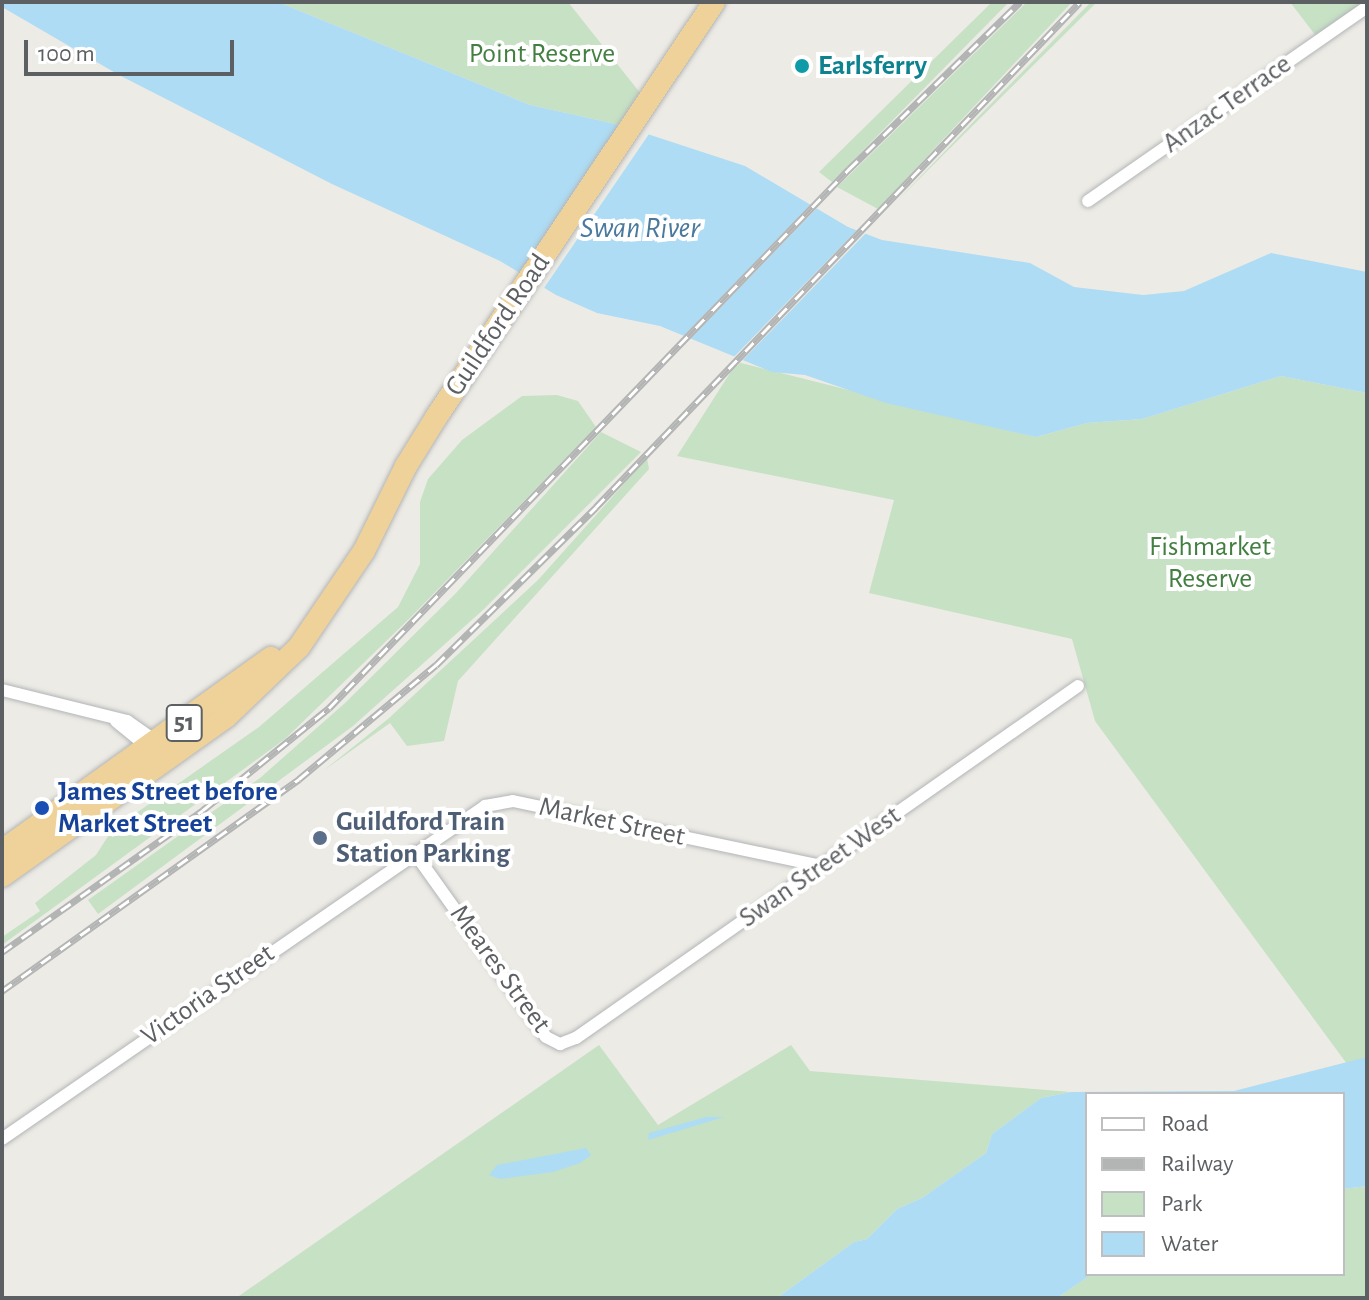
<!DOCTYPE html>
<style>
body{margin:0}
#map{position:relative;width:1369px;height:1300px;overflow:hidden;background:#edebe5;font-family:"Alegreya Sans",sans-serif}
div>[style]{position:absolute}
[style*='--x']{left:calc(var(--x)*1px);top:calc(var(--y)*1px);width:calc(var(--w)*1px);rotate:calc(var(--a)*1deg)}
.green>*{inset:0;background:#c7e1c5}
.water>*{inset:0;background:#aedcf4}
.pier>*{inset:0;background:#edebe5}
.roads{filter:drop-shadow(0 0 2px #b2b5b8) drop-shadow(0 0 2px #b2b5b8)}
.street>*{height:12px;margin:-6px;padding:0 6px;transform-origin:6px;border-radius:6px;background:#fff}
.highway>*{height:22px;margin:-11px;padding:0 11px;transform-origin:11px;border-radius:11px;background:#efd29a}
.rail>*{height:7px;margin-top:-3.5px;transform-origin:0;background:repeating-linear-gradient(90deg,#fff 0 12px,#b3b4b4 0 24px);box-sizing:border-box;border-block:2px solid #b3b4b4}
.dots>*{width:22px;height:22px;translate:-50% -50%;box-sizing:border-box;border:4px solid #fff;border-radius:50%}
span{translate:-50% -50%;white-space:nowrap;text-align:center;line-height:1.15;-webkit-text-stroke:8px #fff;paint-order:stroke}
.shield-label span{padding:2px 6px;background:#fff;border:2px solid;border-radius:6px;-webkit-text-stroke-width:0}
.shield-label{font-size:26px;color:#5d6063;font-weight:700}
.park-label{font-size:28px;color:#437f40}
.culture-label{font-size:28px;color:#0d838f;font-weight:700}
.left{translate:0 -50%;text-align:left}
.street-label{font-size:28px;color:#5d6063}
.transit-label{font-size:28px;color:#164399;font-weight:700}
.service-label{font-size:28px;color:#4e5e75;font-weight:700}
.water-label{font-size:30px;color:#4a799c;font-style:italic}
.frame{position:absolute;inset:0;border:4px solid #5d6063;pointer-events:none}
.legend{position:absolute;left:1085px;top:1092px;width:260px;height:184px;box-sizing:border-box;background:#fff;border:2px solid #bebfc1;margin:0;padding:10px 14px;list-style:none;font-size:24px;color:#5d6063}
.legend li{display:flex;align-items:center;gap:16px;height:40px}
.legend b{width:40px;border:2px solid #bebfc1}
.scale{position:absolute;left:24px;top:40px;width:210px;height:36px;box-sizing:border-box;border:4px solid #5d6063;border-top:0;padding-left:10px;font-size:24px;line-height:28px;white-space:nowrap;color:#5d6063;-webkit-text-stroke:6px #fff;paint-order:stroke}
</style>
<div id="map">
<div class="green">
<div style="clip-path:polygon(278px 2px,568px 2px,641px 94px,620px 125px,530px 105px)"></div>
<div style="clip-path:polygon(992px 2px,1009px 2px,832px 182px,819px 172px)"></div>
<div style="clip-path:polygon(1027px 2px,1072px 2px,878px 209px,837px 187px)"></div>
<div style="clip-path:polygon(1091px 2px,1097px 2px,896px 202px,977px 118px)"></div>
<div style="clip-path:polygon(1290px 2px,1367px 2px,1319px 40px)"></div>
<div style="clip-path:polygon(737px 362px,1036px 437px,1087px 423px,1142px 419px,1281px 376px,1367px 393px,1367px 1057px,1347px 1064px,1095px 721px,1072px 639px,869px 593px,894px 500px,677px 456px)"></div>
<div style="clip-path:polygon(557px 395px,578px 401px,596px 427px,410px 618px,285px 739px,2px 945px,2px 937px,40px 911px,35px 903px,96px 855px,112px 830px,259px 727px,398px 607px,420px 564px,420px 502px,428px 479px,462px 440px,522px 396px)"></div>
<div style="clip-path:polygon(601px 432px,641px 452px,483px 610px,353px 726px,98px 914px,88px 900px,260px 778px,345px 703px,456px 593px)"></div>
<div style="clip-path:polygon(647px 458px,649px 469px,458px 681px,444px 741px,407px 746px,390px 723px,323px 771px,388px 719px,538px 580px)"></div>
<div style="clip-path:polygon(599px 1045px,658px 1125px,791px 1045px,810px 1071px,1071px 1092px,1041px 1098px,992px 1134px,986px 1153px,922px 1198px,897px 1209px,867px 1239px,854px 1242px,777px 1298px,236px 1298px)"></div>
<div style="clip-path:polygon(1367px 1186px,1367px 1298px,1057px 1298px,1092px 1274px,1343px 1274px,1343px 1189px)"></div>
</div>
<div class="water">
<div style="clip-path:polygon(2px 2px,278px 2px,530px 105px,620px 125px,745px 166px,848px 227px,882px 240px,1030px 263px,1074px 287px,1143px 295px,1184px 291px,1271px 253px,1367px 272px,1367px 393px,1281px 376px,1142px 419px,1087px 423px,1036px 437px,886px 403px,805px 375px,772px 372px,660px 326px,597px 313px,556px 295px,500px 261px,332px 184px,119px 75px,2px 7px)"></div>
<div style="clip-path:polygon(1367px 1057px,1367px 1186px,1343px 1189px,1343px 1094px,1087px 1094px,1087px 1274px,1092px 1274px,1057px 1298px,777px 1298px,854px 1242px,867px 1239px,897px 1209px,922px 1198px,986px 1153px,992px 1134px,1041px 1098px,1071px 1092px,1234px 1091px)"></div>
<div style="clip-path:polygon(706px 1117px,724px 1117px,648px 1140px,649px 1133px)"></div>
<div style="clip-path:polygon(586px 1148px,591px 1155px,580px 1163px,553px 1172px,500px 1179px,489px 1175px,497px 1165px)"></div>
</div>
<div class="pier">
<div style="clip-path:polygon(625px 122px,651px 131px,542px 291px,521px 278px)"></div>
<div style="clip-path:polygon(814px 201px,820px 205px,685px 344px,679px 341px)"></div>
<div style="clip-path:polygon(860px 227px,868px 231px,737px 366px,729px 362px)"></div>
</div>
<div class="roads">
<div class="street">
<div style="--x:1088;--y:201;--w:340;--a:-34.8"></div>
<div style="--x:2;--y:690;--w:129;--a:13.9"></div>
<div style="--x:127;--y:721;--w:39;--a:35"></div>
<div style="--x:116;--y:721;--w:44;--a:39.5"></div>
<div style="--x:414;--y:852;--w:227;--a:54.5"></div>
<div style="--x:546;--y:1037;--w:16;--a:27"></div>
<div style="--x:560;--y:1044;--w:17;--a:-21"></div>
<div style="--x:576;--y:1038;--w:613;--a:-35.04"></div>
<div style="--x:2;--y:1139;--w:587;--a:-34.58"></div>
<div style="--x:485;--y:806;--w:28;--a:-10"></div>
<div style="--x:513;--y:801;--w:316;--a:11.9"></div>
</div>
<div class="highway">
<div style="--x:2;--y:851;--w:331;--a:-35.7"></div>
<div style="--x:2;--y:876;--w:275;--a:-35.4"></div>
<div style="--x:226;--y:717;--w:101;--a:-43.8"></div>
<div style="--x:299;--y:647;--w:116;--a:-55.9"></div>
<div style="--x:364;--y:551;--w:95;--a:-63.7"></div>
<div style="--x:406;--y:466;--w:59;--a:-58.2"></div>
<div style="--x:437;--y:416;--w:498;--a:-56.2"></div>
</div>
</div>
<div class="rail">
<div style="--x:2;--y:952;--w:246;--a:-35.2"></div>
<div style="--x:203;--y:810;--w:162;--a:-39"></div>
<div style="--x:329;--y:708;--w:749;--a:-46.03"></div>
<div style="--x:849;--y:169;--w:239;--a:-44.3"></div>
<div style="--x:2;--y:991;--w:365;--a:-35.5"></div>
<div style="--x:299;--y:779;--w:178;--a:-39.8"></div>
<div style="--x:436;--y:665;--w:225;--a:-44.6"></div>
<div style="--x:596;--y:507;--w:699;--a:-46.22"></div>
</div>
<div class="dots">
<div style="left:802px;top:66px;background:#0f9aa8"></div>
<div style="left:42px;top:808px;background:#1a4fb4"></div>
<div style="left:320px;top:838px;background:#5c6f8a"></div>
</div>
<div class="shield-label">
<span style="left:184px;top:723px">51</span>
</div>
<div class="park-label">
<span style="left:542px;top:54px">Point Reserve</span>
<span style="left:1210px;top:563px">Fishmarket<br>Reserve</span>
</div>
<div class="culture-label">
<span class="left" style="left:818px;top:66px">Earlsferry</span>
</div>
<div class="street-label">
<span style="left:1227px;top:104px;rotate:-35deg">Anzac Terrace</span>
<span style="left:498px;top:325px;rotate:-56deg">Guildford Road</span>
<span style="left:612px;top:822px;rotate:12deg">Market Street</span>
<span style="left:820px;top:867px;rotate:-35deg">Swan Street West</span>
<span style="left:500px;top:969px;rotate:54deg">Meares Street</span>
<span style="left:208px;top:995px;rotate:-35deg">Victoria Street</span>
</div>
<div class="transit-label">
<span class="left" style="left:58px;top:808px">James Street before<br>Market Street</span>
</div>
<div class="service-label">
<span class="left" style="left:336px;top:838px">Guildford Train<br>Station Parking</span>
</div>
<div class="water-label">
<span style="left:640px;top:228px">Swan River</span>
</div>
<div class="frame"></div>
<ul class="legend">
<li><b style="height:10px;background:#fff"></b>Road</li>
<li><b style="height:10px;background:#b3b4b4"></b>Railway</li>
<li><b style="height:22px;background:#c7e1c5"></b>Park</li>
<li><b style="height:22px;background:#aedcf4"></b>Water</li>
</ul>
<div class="scale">100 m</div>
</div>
